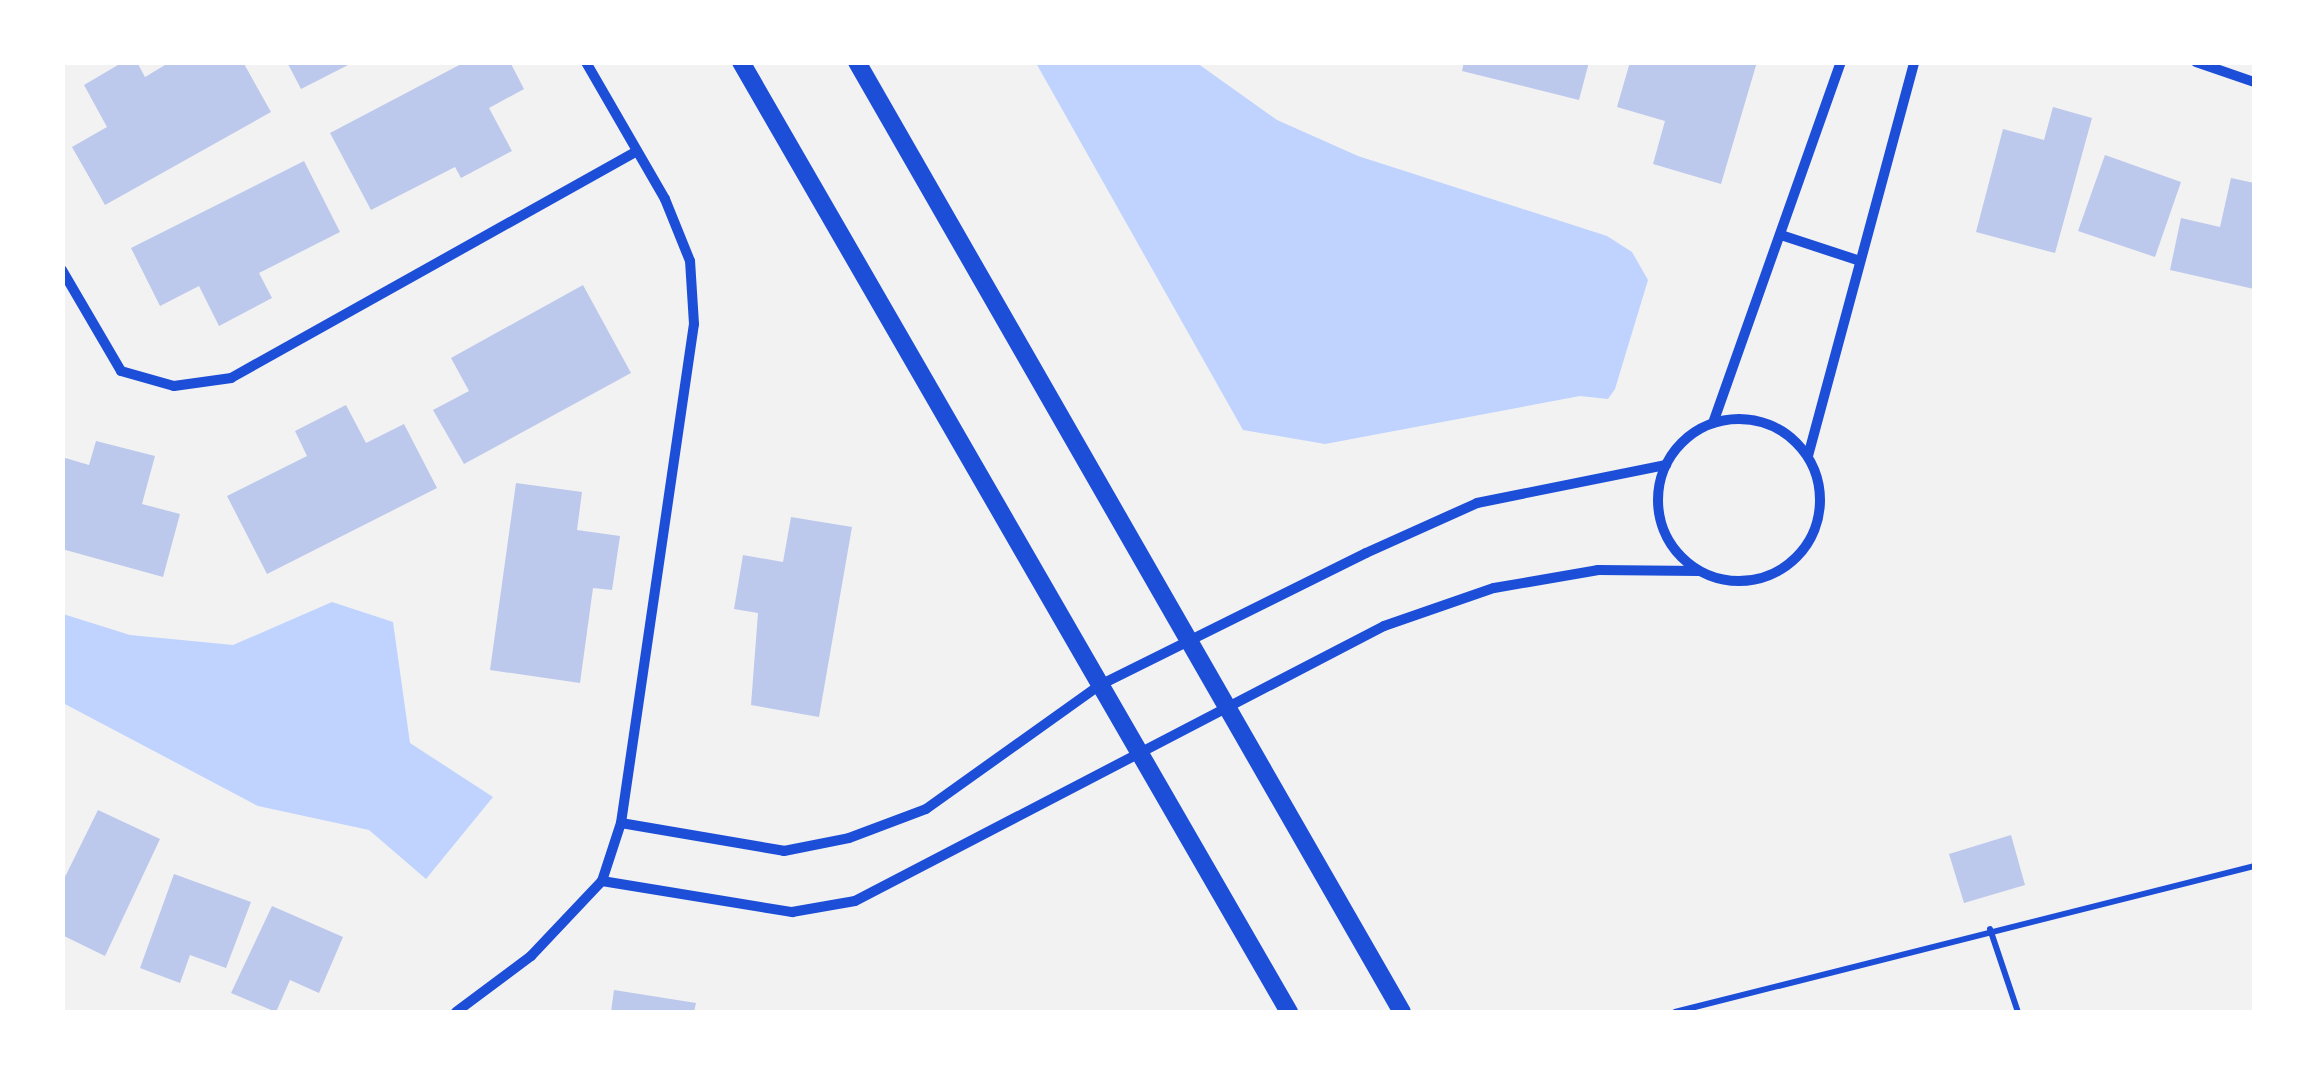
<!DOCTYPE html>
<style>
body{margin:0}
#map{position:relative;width:2317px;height:1075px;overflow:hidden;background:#f2f2f2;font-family:"Source Serif 4",serif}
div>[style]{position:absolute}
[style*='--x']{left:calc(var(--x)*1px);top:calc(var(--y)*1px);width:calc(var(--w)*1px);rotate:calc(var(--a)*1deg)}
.water>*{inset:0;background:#bfd3fe}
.building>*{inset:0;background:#bdc9ec}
.path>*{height:6px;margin:-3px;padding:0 3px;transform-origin:3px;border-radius:3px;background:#1d4ed8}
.minor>*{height:10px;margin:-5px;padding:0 5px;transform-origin:5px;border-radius:5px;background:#1d4ed8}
.minor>.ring{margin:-5px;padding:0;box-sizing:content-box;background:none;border:10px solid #1d4ed8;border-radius:50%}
.tertiary>*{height:18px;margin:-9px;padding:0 9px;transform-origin:9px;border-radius:9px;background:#1d4ed8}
span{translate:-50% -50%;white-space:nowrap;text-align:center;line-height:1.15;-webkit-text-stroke:10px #fff;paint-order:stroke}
.frame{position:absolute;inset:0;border:65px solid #fff;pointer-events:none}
</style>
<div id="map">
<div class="water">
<div style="clip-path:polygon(1036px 63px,1197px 63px,1277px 120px,1358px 156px,1607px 236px,1632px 252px,1648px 280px,1615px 389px,1608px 399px,1580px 396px,1325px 444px,1243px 430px)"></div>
<div style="clip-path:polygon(332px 602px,393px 622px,410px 743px,493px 797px,426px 879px,369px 830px,258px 806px,63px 703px,63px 614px,130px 635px,233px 645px)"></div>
</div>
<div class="building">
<div style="clip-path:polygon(123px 62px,137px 62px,145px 77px,170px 62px,243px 62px,271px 112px,105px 205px,72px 147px,107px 127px,84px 85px)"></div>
<div style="clip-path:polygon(287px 62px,354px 62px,301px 89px)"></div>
<div style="clip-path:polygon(465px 62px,510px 62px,524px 89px,489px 108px,512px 151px,461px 178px,455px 167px,371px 210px,330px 133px)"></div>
<div style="clip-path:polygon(1464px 62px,1589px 62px,1579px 100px,1462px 71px)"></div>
<div style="clip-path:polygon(1630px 62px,1757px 62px,1721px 184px,1653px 164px,1665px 121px,1617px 107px)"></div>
<div style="clip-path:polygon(2053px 107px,2092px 118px,2055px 253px,1976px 232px,2003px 129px,2044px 140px)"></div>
<div style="clip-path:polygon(2105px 155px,2181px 182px,2155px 257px,2078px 231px)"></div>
<div style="clip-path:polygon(304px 161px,340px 232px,259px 273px,272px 298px,219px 326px,199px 286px,160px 306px,131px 248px)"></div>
<div style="clip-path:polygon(2231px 178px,2254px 183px,2254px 289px,2170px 270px,2181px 218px,2220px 227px)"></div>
<div style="clip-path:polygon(583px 285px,631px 373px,464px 464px,433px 410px,469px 391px,451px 358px)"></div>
<div style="clip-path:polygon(346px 405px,366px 443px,404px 424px,437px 488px,267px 574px,227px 496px,307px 456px,295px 431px)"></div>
<div style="clip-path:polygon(96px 441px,155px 456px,142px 504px,180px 514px,163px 577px,62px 549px,62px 457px,89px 465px)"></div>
<div style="clip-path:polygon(516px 483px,582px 492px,577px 530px,620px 536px,612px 590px,593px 588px,580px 683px,490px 670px)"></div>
<div style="clip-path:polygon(791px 517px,852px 527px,819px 717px,751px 705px,758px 613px,734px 609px,743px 555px,783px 562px)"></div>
<div style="clip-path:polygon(98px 810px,160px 839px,105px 956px,62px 935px,62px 883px)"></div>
<div style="clip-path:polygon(2011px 835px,2025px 885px,1964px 903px,1949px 854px)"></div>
<div style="clip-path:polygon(174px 874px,251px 902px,226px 968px,190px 955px,180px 983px,140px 968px)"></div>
<div style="clip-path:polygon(272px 906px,343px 937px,319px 993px,290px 980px,276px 1012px,231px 993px)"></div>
<div style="clip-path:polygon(614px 990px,696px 1003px,694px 1012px,611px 1012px)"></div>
</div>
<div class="path">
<div style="--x:1990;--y:929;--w:88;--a:71.4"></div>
<div style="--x:1675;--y:1012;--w:597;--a:-14.15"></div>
</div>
<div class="minor">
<div style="--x:2196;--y:62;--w:61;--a:19"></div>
<div style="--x:1784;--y:236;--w:77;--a:18.2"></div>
<div style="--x:62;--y:270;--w:117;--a:59.7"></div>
<div style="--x:121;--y:371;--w:55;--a:15.8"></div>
<div style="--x:174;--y:386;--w:58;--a:-8"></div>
<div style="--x:231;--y:378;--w:463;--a:-29.2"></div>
<div class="ring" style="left:1658px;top:419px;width:152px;height:152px"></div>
<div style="--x:1713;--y:423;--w:383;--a:-70.5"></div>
<div style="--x:1808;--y:456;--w:408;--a:-74.9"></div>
<div style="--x:621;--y:823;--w:165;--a:9.7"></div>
<div style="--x:784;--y:851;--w:66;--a:-11.3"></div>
<div style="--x:849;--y:838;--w:82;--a:-20.6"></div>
<div style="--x:926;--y:809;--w:214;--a:-35.5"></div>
<div style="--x:1100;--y:685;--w:297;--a:-26.4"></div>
<div style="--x:1366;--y:553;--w:122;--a:-24.2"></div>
<div style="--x:1477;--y:503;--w:193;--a:-11.4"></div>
<div style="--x:602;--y:881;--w:193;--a:9.3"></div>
<div style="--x:792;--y:912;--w:64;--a:-9.9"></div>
<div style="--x:855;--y:901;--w:596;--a:-27.47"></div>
<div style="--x:1384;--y:626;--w:116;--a:-19.1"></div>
<div style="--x:1494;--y:588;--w:106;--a:-9.8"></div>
<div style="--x:1598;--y:570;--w:101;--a:0.6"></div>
<div style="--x:456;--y:1012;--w:94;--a:-36.7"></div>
<div style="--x:531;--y:956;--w:103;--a:-46.6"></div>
<div style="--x:602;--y:881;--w:61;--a:-71.9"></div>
<div style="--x:621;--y:823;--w:504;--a:-81.68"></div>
<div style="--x:694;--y:324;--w:63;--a:-93.6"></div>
<div style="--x:690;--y:261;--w:67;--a:-112"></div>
<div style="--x:665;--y:199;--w:158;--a:-120"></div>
</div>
<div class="tertiary">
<div style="--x:741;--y:62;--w:1097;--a:60.02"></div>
<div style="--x:857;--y:62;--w:1095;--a:60.16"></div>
</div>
<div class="frame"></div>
</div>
